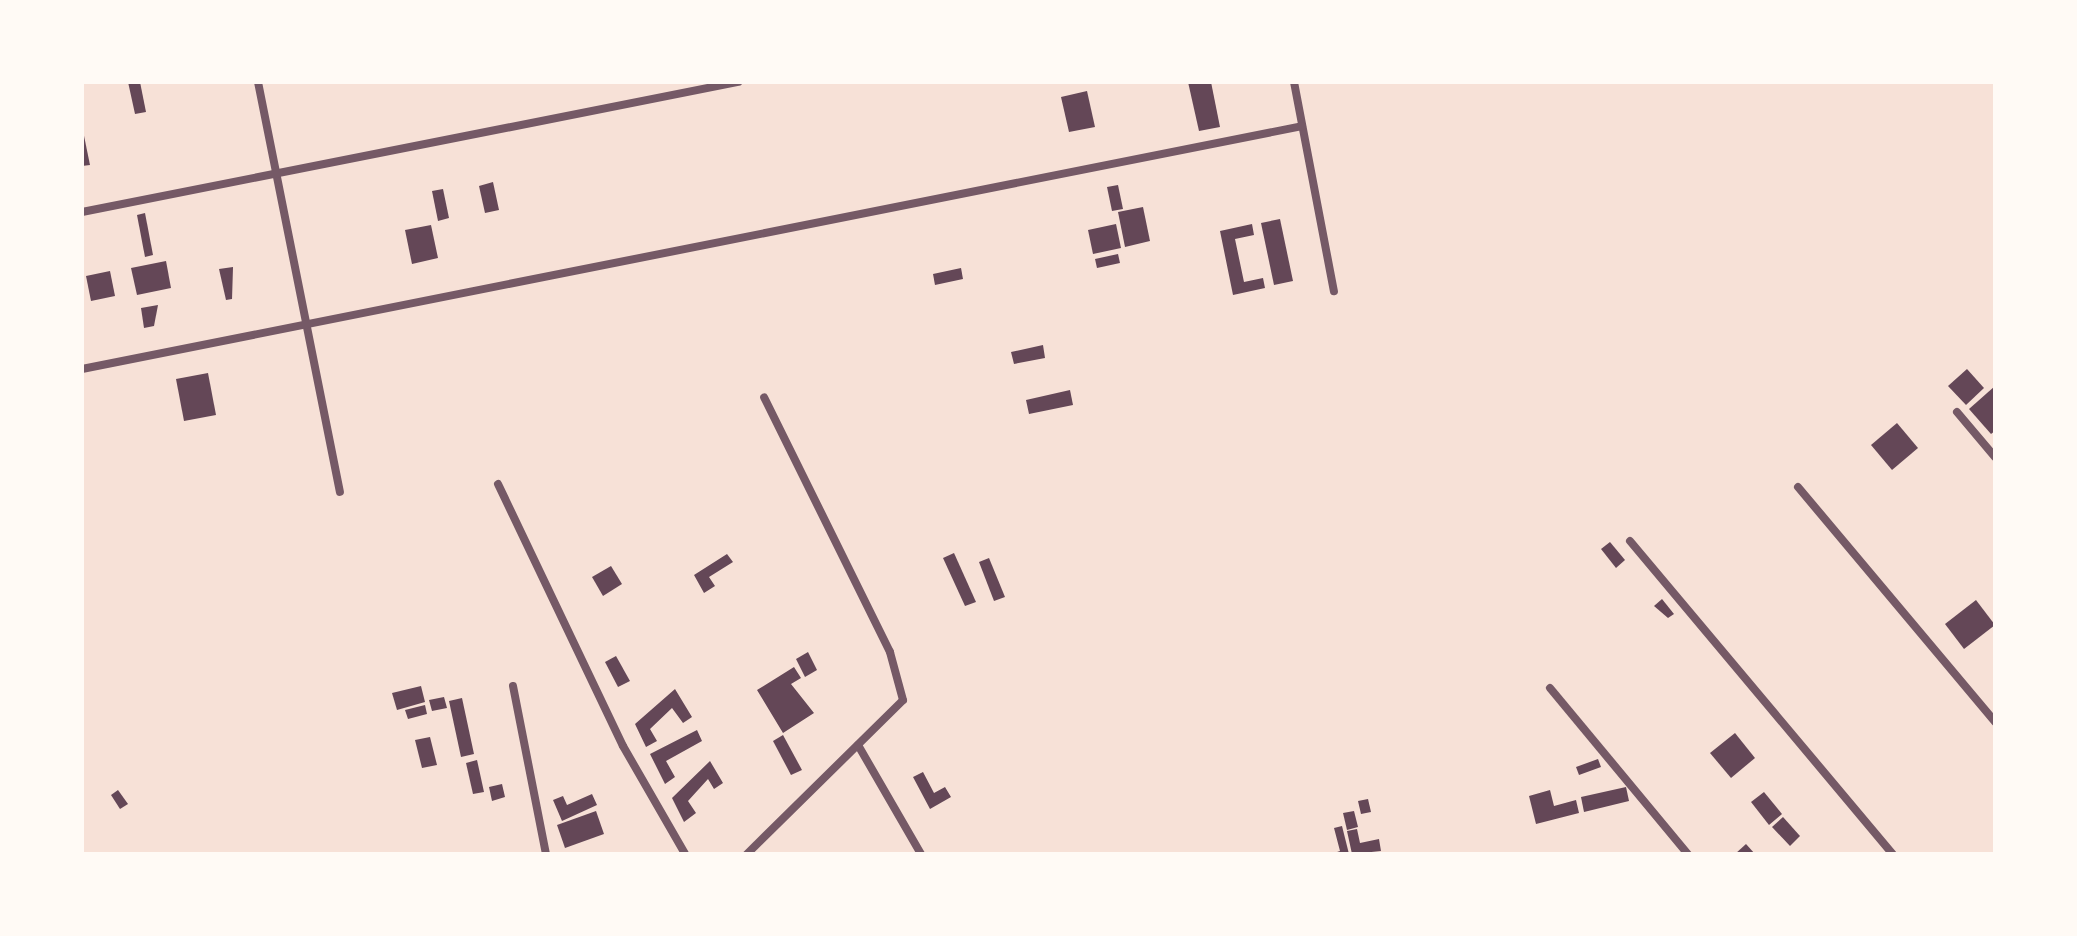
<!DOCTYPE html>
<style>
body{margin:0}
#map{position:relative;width:2077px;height:936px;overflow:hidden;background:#f7e1d7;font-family:"Alegreya Sans",sans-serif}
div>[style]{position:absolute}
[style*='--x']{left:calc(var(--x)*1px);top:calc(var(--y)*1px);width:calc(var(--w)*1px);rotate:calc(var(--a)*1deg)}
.building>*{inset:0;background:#644757}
.minor>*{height:8px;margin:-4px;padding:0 4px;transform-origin:4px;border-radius:4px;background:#755966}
span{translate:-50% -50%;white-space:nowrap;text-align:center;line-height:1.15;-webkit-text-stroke:8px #fffaf5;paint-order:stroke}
.frame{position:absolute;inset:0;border:84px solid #fffaf5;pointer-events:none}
</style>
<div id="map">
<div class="building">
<div style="clip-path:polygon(128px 82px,140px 82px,146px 112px,135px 114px)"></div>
<div style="clip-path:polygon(1188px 82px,1211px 82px,1220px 127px,1199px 131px)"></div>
<div style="clip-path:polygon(1087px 91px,1095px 127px,1069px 132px,1061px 97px)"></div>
<div style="clip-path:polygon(82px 126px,90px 165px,82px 166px)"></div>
<div style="clip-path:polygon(493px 182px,499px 210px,485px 213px,479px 186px)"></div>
<div style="clip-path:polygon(1118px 185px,1123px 209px,1112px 211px,1107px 187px)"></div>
<div style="clip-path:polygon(443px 189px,449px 218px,438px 221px,432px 191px)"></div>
<div style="clip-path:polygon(1143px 207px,1150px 241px,1125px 247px,1118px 212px)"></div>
<div style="clip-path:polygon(145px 213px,153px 255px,145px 257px,137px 215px)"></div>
<div style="clip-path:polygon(1280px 219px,1293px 281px,1274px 285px,1261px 223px)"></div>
<div style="clip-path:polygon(1116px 224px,1121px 248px,1093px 254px,1088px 230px)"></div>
<div style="clip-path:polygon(1252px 224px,1254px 235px,1235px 239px,1244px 282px,1263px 278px,1265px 288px,1233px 295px,1220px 231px)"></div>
<div style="clip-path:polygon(431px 225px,438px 258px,412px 264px,405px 230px)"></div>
<div style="clip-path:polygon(1118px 254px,1120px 263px,1097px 268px,1095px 259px)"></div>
<div style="clip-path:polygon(166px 261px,171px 288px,137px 295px,131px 268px)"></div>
<div style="clip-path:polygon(233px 267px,232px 299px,226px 300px,219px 269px)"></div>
<div style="clip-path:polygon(961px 268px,963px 279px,935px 285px,933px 274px)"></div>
<div style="clip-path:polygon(110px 271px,115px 296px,91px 301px,86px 276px)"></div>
<div style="clip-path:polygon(158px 305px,154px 326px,144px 328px,141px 308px)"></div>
<div style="clip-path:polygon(1043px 345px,1045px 358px,1014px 364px,1011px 352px)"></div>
<div style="clip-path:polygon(1967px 369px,1984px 388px,1966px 405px,1948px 386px)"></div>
<div style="clip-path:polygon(208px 373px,216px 415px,184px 421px,176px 379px)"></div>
<div style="clip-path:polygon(1995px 386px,1995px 431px,1991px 434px,1969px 409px)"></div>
<div style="clip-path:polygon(1070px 390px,1073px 405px,1029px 414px,1026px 400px)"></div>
<div style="clip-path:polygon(1897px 423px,1918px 448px,1892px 470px,1871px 445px)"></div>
<div style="clip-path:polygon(1610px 542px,1625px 560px,1616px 568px,1601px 549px)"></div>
<div style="clip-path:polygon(954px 553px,976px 602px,965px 606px,943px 558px)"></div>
<div style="clip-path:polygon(727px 554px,733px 562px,709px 577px,715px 586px,704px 593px,694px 575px)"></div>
<div style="clip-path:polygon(989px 558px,1005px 597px,994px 601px,979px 562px)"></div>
<div style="clip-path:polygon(611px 566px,622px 584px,603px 596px,592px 577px)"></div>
<div style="clip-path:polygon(1662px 599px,1674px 614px,1668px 618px,1654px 606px)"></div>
<div style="clip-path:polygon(1976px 600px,1995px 625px,1964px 649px,1945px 624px)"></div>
<div style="clip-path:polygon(808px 652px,817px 670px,805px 677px,796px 659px)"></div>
<div style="clip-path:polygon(616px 656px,630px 681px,618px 687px,605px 662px)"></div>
<div style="clip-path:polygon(794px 667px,801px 678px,791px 684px,814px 713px,783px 733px,757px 690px)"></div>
<div style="clip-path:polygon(421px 686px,425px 702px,397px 710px,392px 693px)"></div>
<div style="clip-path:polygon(675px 689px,692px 717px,683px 723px,672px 708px,650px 729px,657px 741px,646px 747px,635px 724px)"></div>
<div style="clip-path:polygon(444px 697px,447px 708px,432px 711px,429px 700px)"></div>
<div style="clip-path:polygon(462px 698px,474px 754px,461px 757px,449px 701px)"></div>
<div style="clip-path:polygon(425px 705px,427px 714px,408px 719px,405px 710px)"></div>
<div style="clip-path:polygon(697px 730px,702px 741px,666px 761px,675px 777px,665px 784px,650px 754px)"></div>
<div style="clip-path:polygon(1735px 733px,1755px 758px,1731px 778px,1710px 753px)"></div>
<div style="clip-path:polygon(783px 735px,802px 770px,791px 775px,773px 741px)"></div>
<div style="clip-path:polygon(430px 737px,437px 765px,422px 768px,415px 740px)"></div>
<div style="clip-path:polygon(1598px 759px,1601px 767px,1579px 775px,1576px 767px)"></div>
<div style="clip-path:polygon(477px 760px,484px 792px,473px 794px,466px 763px)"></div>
<div style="clip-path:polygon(710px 761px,723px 783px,714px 789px,708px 779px,688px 801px,696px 813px,684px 822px,672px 798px)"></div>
<div style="clip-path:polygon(923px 772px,934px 793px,945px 787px,951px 797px,930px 809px,913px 777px)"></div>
<div style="clip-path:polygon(502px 784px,505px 797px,492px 801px,489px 787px)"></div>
<div style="clip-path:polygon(1626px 787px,1629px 801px,1584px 812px,1581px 797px)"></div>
<div style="clip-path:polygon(118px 790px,128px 804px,120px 809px,111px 795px)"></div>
<div style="clip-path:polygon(1550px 790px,1554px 806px,1576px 800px,1579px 813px,1536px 824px,1529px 796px)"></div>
<div style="clip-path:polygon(1764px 792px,1782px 814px,1769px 825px,1751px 802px)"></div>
<div style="clip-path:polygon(592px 794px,597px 805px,562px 821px,553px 800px,563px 796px,567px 805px)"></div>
<div style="clip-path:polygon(1368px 799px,1371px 812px,1361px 814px,1358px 801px)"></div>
<div style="clip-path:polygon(596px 811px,604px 834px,565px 848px,557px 825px)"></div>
<div style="clip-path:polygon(1354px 811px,1358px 827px,1347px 830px,1343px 813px)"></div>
<div style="clip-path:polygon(1783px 817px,1800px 836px,1790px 846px,1772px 827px)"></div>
<div style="clip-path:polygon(1342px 826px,1349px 854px,1331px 854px,1340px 851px,1334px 828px)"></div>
<div style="clip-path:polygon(1357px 829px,1360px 843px,1379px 839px,1381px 851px,1352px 854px,1347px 831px)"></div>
<div style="clip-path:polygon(1746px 844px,1755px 854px,1735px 854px)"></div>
</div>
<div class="minor">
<div style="--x:258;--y:82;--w:418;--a:78.7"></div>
<div style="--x:1294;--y:82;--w:213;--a:79.2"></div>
<div style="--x:82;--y:212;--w:669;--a:-11.21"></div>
<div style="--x:82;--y:369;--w:1244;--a:-11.26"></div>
<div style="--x:1957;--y:412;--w:59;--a:49.8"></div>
<div style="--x:498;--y:484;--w:290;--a:64.5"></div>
<div style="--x:623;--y:746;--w:125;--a:60.1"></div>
<div style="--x:1798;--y:487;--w:307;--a:50"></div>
<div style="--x:1630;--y:541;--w:409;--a:50"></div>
<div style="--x:513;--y:686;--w:171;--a:78.9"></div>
<div style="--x:1550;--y:688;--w:216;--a:50.3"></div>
<div style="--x:858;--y:745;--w:126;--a:60"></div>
<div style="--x:747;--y:854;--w:219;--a:-44.6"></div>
<div style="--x:903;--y:700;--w:50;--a:-105.2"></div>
<div style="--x:890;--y:652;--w:284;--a:-116.3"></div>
</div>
<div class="frame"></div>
</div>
